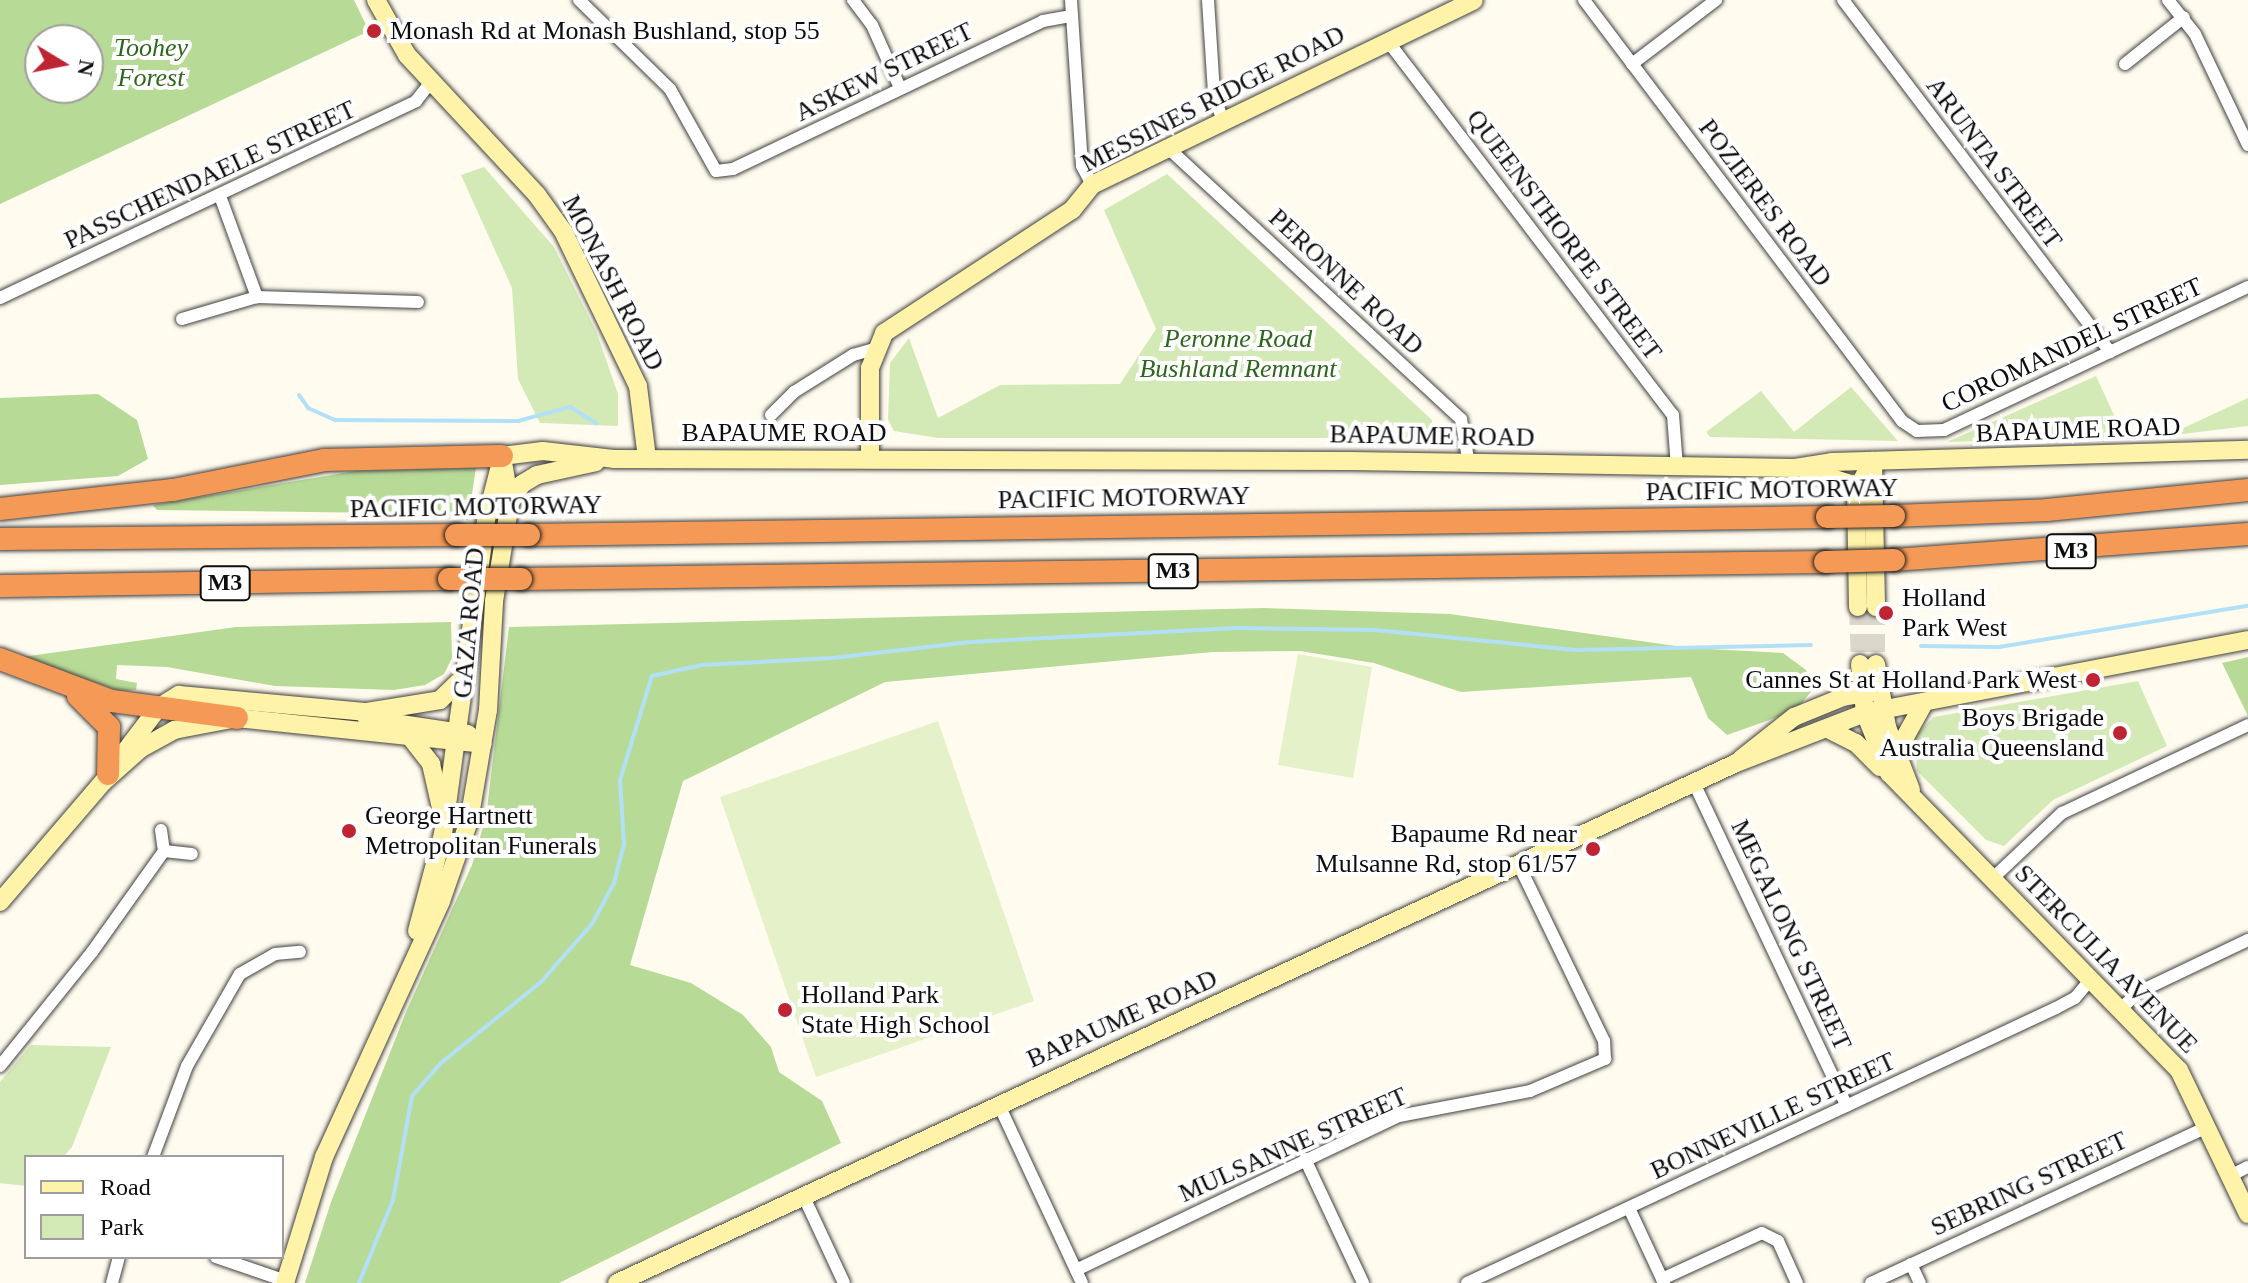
<!DOCTYPE html>
<style>
body{margin:0}
#map{position:relative;width:2248px;height:1283px;overflow:hidden;background:#fffbee;font-family:Georgia,serif}
div>[style]{position:absolute}
[style*='--x']{left:calc(var(--x)*1px);top:calc(var(--y)*1px);width:calc(var(--w)*1px);rotate:calc(var(--a)*1deg)}
.green>*{inset:0;background:#d3eab7}
.forest>*{inset:0;background:#b8da97}
.pitch>*{inset:0;background:#e5f1c9}
.stream>*{height:4px;margin:-2px;padding:0 2px;transform-origin:2px;border-radius:2px;background:#b2e0f7}
.secondary-tunnel>*{height:18px;margin-top:-9px;transform-origin:0;background:repeating-linear-gradient(90deg,#dbd7cc 0 18px,transparent 0 27px)}
.roads{filter:drop-shadow(0 0 2px #404040) drop-shadow(0 0 2px #404040)}
.street>*{height:12px;margin:-6px;padding:0 6px;transform-origin:6px;border-radius:6px;background:#fff}
.secondary>*{height:18px;margin:-9px;padding:0 9px;transform-origin:9px;border-radius:9px;background:#fff2a9}
.highway>*{height:22px;margin:-11px;padding:0 11px;transform-origin:11px;border-radius:11px;background:#f59956}
.bridges{filter:drop-shadow(0 0 2px #1e1e1e) drop-shadow(0 0 2px #1e1e1e)}
.highway-bridge>*{height:22px;margin:-11px;padding:0 11px;transform-origin:11px;border-radius:11px;background:#f59956}
.dots>*{width:22px;height:22px;translate:-50% -50%;box-sizing:border-box;border:4px solid #fff;border-radius:50%}
span{translate:-50% -50%;white-space:nowrap;text-align:center;line-height:1.15;-webkit-text-stroke:8px #fff;paint-order:stroke}
.shield-label span{padding:2px 6px;background:#fff;border:2px solid;border-radius:6px;-webkit-text-stroke-width:0}
.shield-label{font-size:24px;color:#0d0d0d;font-weight:700}
.poi-label{font-size:26px;color:#0d0d0d}
.left{translate:0 -50%;text-align:left}
.right{translate:-100% -50%;text-align:right}
.park-label{font-size:26px;color:#2f661d;font-style:italic}
.street-label{font-size:26px;color:#0d0d0d}
.legend{position:absolute;left:24px;top:1155px;width:260px;height:104px;box-sizing:border-box;background:#fff;border:2px solid #9e9e9e;margin:0;padding:10px 14px;list-style:none;font-size:24px;color:#0d0d0d}
.legend li{display:flex;align-items:center;gap:16px;height:40px}
.legend b{width:40px;border:2px solid #9e9e9e}
.north{position:absolute;left:24px;top:24px;width:80px;height:80px;box-sizing:border-box;background:#fff;border:2px solid #9e9e9e;border-radius:50%;rotate:100deg;font-size:22px;font-weight:700;line-height:32px;text-align:center;color:#0d0d0d}
.north::after{content:'';display:block;margin:auto;width:28px;height:36px;background:#bf2432;clip-path:polygon(50% 0,100% 100%,50% 72%,0 100%)}
</style>
<div id="map">
<div class="green">
<div style="clip-path:polygon(484px 167px,554px 247px,596px 331px,618px 394px,618px 426px,540px 423px,518px 379px,512px 288px,461px 175px)"></div>
<div style="clip-path:polygon(1167px 174px,1432px 420px,1432px 438px,938px 438px,894px 431px,888px 420px,890px 363px,909px 338px,938px 418px,1000px 385px,1120px 384px,1156px 329px,1104px 210px)"></div>
<div style="clip-path:polygon(2096px 376px,2124px 437px,1947px 442px)"></div>
<div style="clip-path:polygon(1851px 387px,1898px 441px,1710px 437px,1706px 432px,1761px 391px,1794px 432px)"></div>
<div style="clip-path:polygon(2248px 398px,2248px 426px,2166px 436px)"></div>
<div style="clip-path:polygon(2138px 681px,2167px 746px,2053px 800px,2004px 846px,1986px 840px,1917px 771px,1915px 735px,1934px 717px)"></div>
<div style="clip-path:polygon(31px 1045px,111px 1047px,72px 1147px,63px 1157px,26px 1157px,26px 1186px,0 1183px,0 1082px)"></div>
</div>
<div class="forest">
<div style="clip-path:polygon(evenodd,0 0,354px 0,369px 31px,0 204px,0 0,88px 40px,88px 88px,40px 88px,40px 40px,88px 40px)"></div>
<div style="clip-path:polygon(98px 394px,137px 420px,148px 459px,118px 476px,0 485px,0 398px)"></div>
<div style="clip-path:polygon(476px 468px,468px 520px,386px 513px,157px 510px,153px 505px,355px 471px)"></div>
<div style="clip-path:polygon(1263px 608px,1450px 614px,1690px 648px,1783px 653px,1806px 670px,1814px 688px,1795px 711px,1727px 735px,1708px 718px,1691px 677px,1461px 692px,1374px 663px,1300px 651px,1213px 652px,885px 682px,683px 781px,630px 965px,691px 983px,743px 1015px,771px 1047px,779px 1072px,822px 1101px,841px 1143px,559px 1283px,305px 1283px,331px 1202px,406px 1012px,472px 865px,486px 817px,509px 627px)"></div>
<div style="clip-path:polygon(451px 622px,452px 658px,444px 674px,425px 685px,394px 690px,275px 686px,167px 667px,117px 665px,116px 679px,137px 683px,136px 690px,119px 691px,22px 657px,236px 627px)"></div>
<div style="clip-path:polygon(2248px 657px,2248px 716px,2222px 663px)"></div>
</div>
<div class="pitch">
<div style="clip-path:polygon(1298px 654px,1372px 667px,1353px 778px,1278px 765px)"></div>
<div style="clip-path:polygon(938px 721px,1034px 1001px,816px 1077px,720px 797px)"></div>
</div>
<div class="stream">
<div style="--x:299;--y:395;--w:16;--a:55"></div>
<div style="--x:308;--y:408;--w:30;--a:24"></div>
<div style="--x:335;--y:420;--w:183;--a:0.3"></div>
<div style="--x:518;--y:421;--w:54;--a:-15.1"></div>
<div style="--x:570;--y:407;--w:31;--a:32"></div>
<div style="--x:1921;--y:646;--w:78;--a:0.7"></div>
<div style="--x:1999;--y:647;--w:252;--a:-9.4"></div>
<div style="--x:359;--y:1283;--w:90;--a:-67.7"></div>
<div style="--x:393;--y:1200;--w:106;--a:-79.6"></div>
<div style="--x:412;--y:1096;--w:44;--a:-48.7"></div>
<div style="--x:441;--y:1063;--w:129;--a:-39"></div>
<div style="--x:541;--y:982;--w:77;--a:-48.7"></div>
<div style="--x:592;--y:924;--w:47;--a:-61.8"></div>
<div style="--x:614;--y:883;--w:40;--a:-75.6"></div>
<div style="--x:624;--y:844;--w:64;--a:-93.6"></div>
<div style="--x:620;--y:780;--w:109;--a:-72.9"></div>
<div style="--x:652;--y:676;--w:51;--a:-12.4"></div>
<div style="--x:702;--y:665;--w:131;--a:-3.1"></div>
<div style="--x:833;--y:658;--w:138;--a:-6.7"></div>
<div style="--x:970;--y:642;--w:267;--a:-3"></div>
<div style="--x:1237;--y:628;--w:138;--a:0.8"></div>
<div style="--x:1375;--y:630;--w:201;--a:5.7"></div>
<div style="--x:1575;--y:650;--w:236;--a:-1.2"></div>
</div>
<div class="secondary-tunnel">
<div style="--x:1858;--y:607;--w:57;--a:88"></div>
<div style="--x:1876;--y:607;--w:57;--a:90"></div>
</div>
<div class="roads">
<div class="street">
<div style="--x:579;--y:0;--w:127;--a:44.4"></div>
<div style="--x:670;--y:89;--w:94;--a:60.7"></div>
<div style="--x:716;--y:171;--w:17;--a:-7"></div>
<div style="--x:733;--y:169;--w:344;--a:-25.5"></div>
<div style="--x:1043;--y:21;--w:29;--a:-10"></div>
<div style="--x:853;--y:0;--w:31;--a:53"></div>
<div style="--x:872;--y:25;--w:69;--a:66"></div>
<div style="--x:1071;--y:0;--w:166;--a:86.2"></div>
<div style="--x:1082;--y:166;--w:21;--a:62"></div>
<div style="--x:1208;--y:0;--w:93;--a:86.3"></div>
<div style="--x:1214;--y:93;--w:28;--a:73"></div>
<div style="--x:1584;--y:0;--w:528;--a:52.93"></div>
<div style="--x:1902;--y:421;--w:18;--a:34"></div>
<div style="--x:1917;--y:431;--w:27;--a:-2"></div>
<div style="--x:1944;--y:430;--w:336;--a:-25.2"></div>
<div style="--x:1843;--y:0;--w:442;--a:52.8"></div>
<div style="--x:2168;--y:0;--w:43;--a:51.5"></div>
<div style="--x:2195;--y:34;--w:123;--a:64.5"></div>
<div style="--x:1387;--y:40;--w:472;--a:52.7"></div>
<div style="--x:1673;--y:415;--w:52;--a:85.6"></div>
<div style="--x:1632;--y:64;--w:106;--a:-37.3"></div>
<div style="--x:2125;--y:64;--w:75;--a:-38.5"></div>
<div style="--x:1166;--y:146;--w:402;--a:42.8"></div>
<div style="--x:1461;--y:419;--w:46;--a:79.9"></div>
<div style="--x:220;--y:196;--w:108;--a:69.9"></div>
<div style="--x:0;--y:298;--w:460;--a:-25.3"></div>
<div style="--x:416;--y:101;--w:24;--a:-52"></div>
<div style="--x:182;--y:319;--w:78;--a:-16.3"></div>
<div style="--x:257;--y:297;--w:161;--a:1.8"></div>
<div style="--x:771;--y:415;--w:33;--a:-45"></div>
<div style="--x:794;--y:392;--w:70;--a:-32.1"></div>
<div style="--x:853;--y:355;--w:22;--a:-16"></div>
<div style="--x:1694;--y:783;--w:357;--a:64.7"></div>
<div style="--x:161;--y:830;--w:21;--a:82"></div>
<div style="--x:164;--y:851;--w:28;--a:6"></div>
<div style="--x:1993;--y:878;--w:95;--a:-43.3"></div>
<div style="--x:2062;--y:813;--w:206;--a:-25.3"></div>
<div style="--x:2120;--y:1009;--w:28;--a:-41"></div>
<div style="--x:2141;--y:991;--w:119;--a:-25.5"></div>
<div style="--x:0;--y:1066;--w:146;--a:-51.1"></div>
<div style="--x:92;--y:952;--w:124;--a:-54.5"></div>
<div style="--x:998;--y:1103;--w:199;--a:65"></div>
<div style="--x:153;--y:1157;--w:97;--a:-69.5"></div>
<div style="--x:187;--y:1066;--w:106;--a:-60.1"></div>
<div style="--x:240;--y:974;--w:40;--a:-29.7"></div>
<div style="--x:275;--y:954;--w:25;--a:-5"></div>
<div style="--x:1305;--y:1159;--w:137;--a:64.9"></div>
<div style="--x:2230;--y:1176;--w:20;--a:-27"></div>
<div style="--x:803;--y:1195;--w:97;--a:65"></div>
<div style="--x:1629;--y:1208;--w:83;--a:65"></div>
<div style="--x:216;--y:1257;--w:74;--a:18.9"></div>
<div style="--x:1911;--y:1264;--w:21;--a:65"></div>
<div style="--x:1076;--y:1270;--w:358;--a:-25.5"></div>
<div style="--x:1399;--y:1116;--w:133;--a:-10.8"></div>
<div style="--x:1530;--y:1091;--w:82;--a:-23.1"></div>
<div style="--x:1605;--y:1059;--w:18;--a:-93"></div>
<div style="--x:1604;--y:1041;--w:195;--a:-115.8"></div>
<div style="--x:1662;--y:1279;--w:110;--a:-24.7"></div>
<div style="--x:1762;--y:1233;--w:18;--a:27"></div>
<div style="--x:1778;--y:1241;--w:46;--a:65.7"></div>
<div style="--x:112;--y:1283;--w:27;--a:-75"></div>
<div style="--x:1467;--y:1283;--w:650;--a:-25.03"></div>
<div style="--x:2056;--y:1008;--w:21;--a:-28"></div>
<div style="--x:2075;--y:998;--w:23;--a:-50"></div>
<div style="--x:1871;--y:1283;--w:370;--a:-24.9"></div>
</div>
<div class="secondary">
<div style="--x:376;--y:0;--w:63;--a:60.6"></div>
<div style="--x:407;--y:55;--w:191;--a:47.1"></div>
<div style="--x:537;--y:195;--w:44;--a:54.2"></div>
<div style="--x:563;--y:231;--w:172;--a:64.2"></div>
<div style="--x:638;--y:386;--w:73;--a:82.9"></div>
<div style="--x:502;--y:456;--w:41;--a:-7"></div>
<div style="--x:543;--y:451;--w:71;--a:6.4"></div>
<div style="--x:614;--y:459;--w:736;--a:0.16"></div>
<div style="--x:1350;--y:461;--w:445;--a:0.9"></div>
<div style="--x:1795;--y:468;--w:37;--a:-9"></div>
<div style="--x:1832;--y:462;--w:416;--a:-1.7"></div>
<div style="--x:870;--y:459;--w:91;--a:-90"></div>
<div style="--x:870;--y:368;--w:38;--a:-68"></div>
<div style="--x:884;--y:333;--w:225;--a:-33.2"></div>
<div style="--x:1072;--y:210;--w:32;--a:-51"></div>
<div style="--x:1092;--y:185;--w:424;--a:-25.8"></div>
<div style="--x:1873;--y:461;--w:146;--a:88.8"></div>
<div style="--x:1806;--y:470;--w:53;--a:17.4"></div>
<div style="--x:510;--y:503;--w:22;--a:-58"></div>
<div style="--x:522;--y:484;--w:17;--a:-31"></div>
<div style="--x:537;--y:475;--w:60;--a:-12.4"></div>
<div style="--x:1858;--y:607;--w:115;--a:-91"></div>
<div style="--x:1856;--y:492;--w:35;--a:-63"></div>
<div style="--x:1860;--y:664;--w:49;--a:84.2"></div>
<div style="--x:1865;--y:713;--w:65;--a:68.2"></div>
<div style="--x:1889;--y:773;--w:415;--a:45.7"></div>
<div style="--x:2179;--y:1070;--w:160;--a:64.4"></div>
<div style="--x:1876;--y:664;--w:64;--a:80.1"></div>
<div style="--x:1887;--y:727;--w:67;--a:69.1"></div>
<div style="--x:367;--y:719;--w:102;--a:8.4"></div>
<div style="--x:1828;--y:729;--w:31;--a:27"></div>
<div style="--x:1856;--y:743;--w:34;--a:45"></div>
<div style="--x:411;--y:738;--w:33;--a:52"></div>
<div style="--x:431;--y:764;--w:45;--a:77.2"></div>
<div style="--x:1895;--y:755;--w:60;--a:-60.9"></div>
<div style="--x:121;--y:757;--w:61;--a:-52.9"></div>
<div style="--x:158;--y:708;--w:25;--a:-32"></div>
<div style="--x:179;--y:695;--w:189;--a:5.2"></div>
<div style="--x:367;--y:712;--w:74;--a:-9.3"></div>
<div style="--x:440;--y:700;--w:32;--a:-44"></div>
<div style="--x:1741;--y:759;--w:68;--a:-38.4"></div>
<div style="--x:1794;--y:717;--w:53;--a:-22.2"></div>
<div style="--x:1843;--y:697;--w:36;--a:-10"></div>
<div style="--x:0;--y:902;--w:158;--a:-49.4"></div>
<div style="--x:103;--y:782;--w:50;--a:-41.7"></div>
<div style="--x:140;--y:749;--w:39;--a:-29"></div>
<div style="--x:174;--y:730;--w:64;--a:-10.8"></div>
<div style="--x:237;--y:718;--w:247;--a:6"></div>
<div style="--x:417;--y:931;--w:100;--a:-75"></div>
<div style="--x:443;--y:834;--w:317;--a:-82.2"></div>
<div style="--x:486;--y:520;--w:64;--a:-75.5"></div>
<div style="--x:285;--y:1283;--w:132;--a:-72.8"></div>
<div style="--x:324;--y:1157;--w:281;--a:-65.4"></div>
<div style="--x:441;--y:901;--w:85;--a:-70.7"></div>
<div style="--x:469;--y:821;--w:113;--a:-80.3"></div>
<div style="--x:488;--y:710;--w:109;--a:-86.8"></div>
<div style="--x:494;--y:601;--w:99;--a:-80.7"></div>
<div style="--x:510;--y:503;--w:48;--a:-99.7"></div>
<div style="--x:617;--y:1283;--w:1234;--a:-24.92"></div>
<div style="--x:1736;--y:763;--w:138;--a:-21.2"></div>
<div style="--x:1865;--y:713;--w:390;--a:-10.8"></div>
</div>
<div class="highway">
<div style="--x:0;--y:509;--w:174;--a:-6.3"></div>
<div style="--x:173;--y:490;--w:154;--a:-11.2"></div>
<div style="--x:324;--y:460;--w:178;--a:-1.3"></div>
<div style="--x:1894;--y:516;--w:153;--a:-2.2"></div>
<div style="--x:2047;--y:510;--w:202;--a:-5.7"></div>
<div style="--x:529;--y:535;--w:1298;--a:-0.79"></div>
<div style="--x:0;--y:539;--w:456;--a:-0.5"></div>
<div style="--x:1894;--y:560;--w:355;--a:-4.2"></div>
<div style="--x:521;--y:579;--w:1304;--a:-0.75"></div>
<div style="--x:0;--y:586;--w:449;--a:-0.9"></div>
<div style="--x:0;--y:659;--w:120;--a:20.6"></div>
<div style="--x:112;--y:701;--w:126;--a:7.7"></div>
<div style="--x:78;--y:696;--w:44;--a:45"></div>
<div style="--x:109;--y:727;--w:47;--a:91.2"></div>
</div>
</div>
<div class="bridges">
<div class="highway-bridge">
<div style="--x:1827;--y:517;--w:67;--a:-0.9"></div>
<div style="--x:456;--y:535;--w:73;--a:0"></div>
<div style="--x:1825;--y:562;--w:69;--a:-1.7"></div>
<div style="--x:449;--y:579;--w:72;--a:0"></div>
</div>
</div>
<div class="dots">
<div style="left:374px;top:31px;background:#bf2432"></div>
<div style="left:1886px;top:613px;background:#bf2432"></div>
<div style="left:2093px;top:680px;background:#bf2432"></div>
<div style="left:2120px;top:733px;background:#bf2432"></div>
<div style="left:349px;top:831px;background:#bf2432"></div>
<div style="left:1593px;top:849px;background:#bf2432"></div>
<div style="left:785px;top:1010px;background:#bf2432"></div>
</div>
<div class="shield-label">
<span style="left:2071px;top:551px">M3</span>
<span style="left:1173px;top:571px">M3</span>
<span style="left:225px;top:583px">M3</span>
</div>
<div class="poi-label">
<span class="left" style="left:390px;top:31px">Monash Rd at Monash Bushland, stop 55</span>
<span class="left" style="left:1902px;top:613px">Holland<br>Park West</span>
<span class="right" style="left:2077px;top:680px">Cannes St at Holland Park West</span>
<span class="right" style="left:2104px;top:733px">Boys Brigade<br>Australia Queensland</span>
<span class="left" style="left:365px;top:831px">George Hartnett<br>Metropolitan Funerals</span>
<span class="right" style="left:1577px;top:849px">Bapaume Rd near<br>Mulsanne Rd, stop 61/57</span>
<span class="left" style="left:801px;top:1010px">Holland Park<br>State High School</span>
</div>
<div class="park-label">
<span style="left:151px;top:63px">Toohey<br>Forest</span>
<span style="left:1238px;top:354px">Peronne Road<br>Bushland Remnant</span>
</div>
<div class="street-label">
<span style="left:884px;top:72px;rotate:-26deg">ASKEW STREET</span>
<span style="left:1213px;top:99px;rotate:-27deg">MESSINES RIDGE ROAD</span>
<span style="left:1994px;top:163px;rotate:53deg">ARUNTA STREET</span>
<span style="left:210px;top:175px;rotate:-25deg">PASSCHENDAELE STREET</span>
<span style="left:1765px;top:203px;rotate:53deg">POZIERES ROAD</span>
<span style="left:1564px;top:235px;rotate:53deg">QUEENSTHORPE STREET</span>
<span style="left:1346px;top:282px;rotate:43deg">PERONNE ROAD</span>
<span style="left:613px;top:283px;rotate:63deg">MONASH ROAD</span>
<span style="left:2072px;top:345px;rotate:-25deg">COROMANDEL STREET</span>
<span style="left:2078px;top:430px;rotate:-2deg">BAPAUME ROAD</span>
<span style="left:784px;top:433px">BAPAUME ROAD</span>
<span style="left:1432px;top:436px;rotate:1deg">BAPAUME ROAD</span>
<span style="left:1772px;top:490px;rotate:-1deg">PACIFIC MOTORWAY</span>
<span style="left:1124px;top:498px;rotate:-1deg">PACIFIC MOTORWAY</span>
<span style="left:476px;top:507px;rotate:-1deg">PACIFIC MOTORWAY</span>
<span style="left:469px;top:623px;rotate:-85deg">GAZA ROAD</span>
<span style="left:1791px;top:935px;rotate:65deg">MEGALONG STREET</span>
<span style="left:2106px;top:959px;rotate:46deg">STERCULIA AVENUE</span>
<span style="left:1122px;top:1019px;rotate:-24deg">BAPAUME ROAD</span>
<span style="left:1773px;top:1116px;rotate:-25deg">BONNEVILLE STREET</span>
<span style="left:1293px;top:1145px;rotate:-24deg">MULSANNE STREET</span>
<span style="left:2029px;top:1184px;rotate:-25deg">SEBRING STREET</span>
</div>
<ul class="legend">
<li><b style="height:10px;background:#fff2a9"></b>Road</li>
<li><b style="height:22px;background:#d3eab7"></b>Park</li>
</ul>
<div class="north">N</div>
</div>
